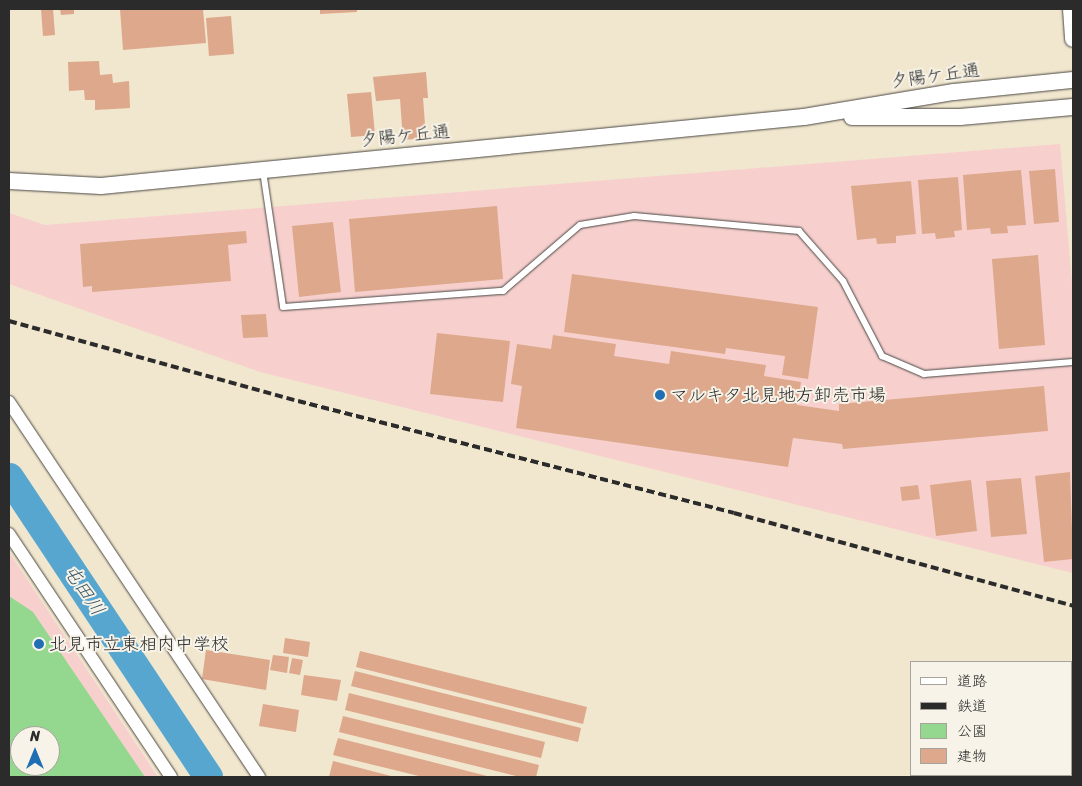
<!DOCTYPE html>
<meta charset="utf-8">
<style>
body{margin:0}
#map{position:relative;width:1082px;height:786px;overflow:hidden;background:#f1e6ce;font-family:Sriracha,"Klee One",sans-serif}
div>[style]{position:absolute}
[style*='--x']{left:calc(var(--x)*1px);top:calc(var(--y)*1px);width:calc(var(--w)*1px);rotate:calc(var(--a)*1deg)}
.built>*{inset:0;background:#f7d0ce}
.green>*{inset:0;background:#94d890}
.river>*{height:29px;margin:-14.5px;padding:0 14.5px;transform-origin:14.5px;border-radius:14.5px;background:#56a6d0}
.building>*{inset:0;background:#dda88b}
.roads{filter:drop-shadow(0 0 1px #494743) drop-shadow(0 0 1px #494743)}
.service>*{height:6px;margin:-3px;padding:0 3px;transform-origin:3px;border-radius:3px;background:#fff}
.minor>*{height:12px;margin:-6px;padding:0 6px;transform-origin:6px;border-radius:6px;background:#fff}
.tertiary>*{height:16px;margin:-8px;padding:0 8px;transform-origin:8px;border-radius:8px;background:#fff}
.rail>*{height:4px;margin-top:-2px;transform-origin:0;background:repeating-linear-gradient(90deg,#2b2b2b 0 8px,transparent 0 12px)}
.dots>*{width:14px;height:14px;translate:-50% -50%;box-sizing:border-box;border:2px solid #f7f3e8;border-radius:50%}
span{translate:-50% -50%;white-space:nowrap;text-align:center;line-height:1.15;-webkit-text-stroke:4px #f7f3e8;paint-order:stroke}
.street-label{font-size:18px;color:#2b2b2b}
.poi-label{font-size:18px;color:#2b2b2b}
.left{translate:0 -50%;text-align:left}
.water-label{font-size:19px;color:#3a5665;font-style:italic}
.frame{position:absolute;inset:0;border:10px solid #2b2b2b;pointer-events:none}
.legend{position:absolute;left:910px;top:661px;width:162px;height:115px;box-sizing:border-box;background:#f7f3e8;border:1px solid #a5a39c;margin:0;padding:6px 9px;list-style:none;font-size:15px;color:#2b2b2b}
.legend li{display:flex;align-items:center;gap:10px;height:25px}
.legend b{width:25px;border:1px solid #a5a39c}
.north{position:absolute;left:10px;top:726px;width:50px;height:50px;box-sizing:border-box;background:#f7f3e8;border:1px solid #a5a39c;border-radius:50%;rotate:0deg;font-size:14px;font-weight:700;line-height:20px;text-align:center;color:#2b2b2b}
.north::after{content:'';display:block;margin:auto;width:18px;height:22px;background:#1f6fb2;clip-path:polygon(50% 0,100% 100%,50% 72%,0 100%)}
</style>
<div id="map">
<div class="built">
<div style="clip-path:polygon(1060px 144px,1073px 295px,1073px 573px,260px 372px,9px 284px,9px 213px,45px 225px)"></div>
<div style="clip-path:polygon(evenodd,9px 552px,158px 777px,9px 777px,9px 552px,20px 736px,50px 736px,50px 766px,20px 766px,20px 736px)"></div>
</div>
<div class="green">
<div style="clip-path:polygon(evenodd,9px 596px,33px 612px,145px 777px,9px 777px,9px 596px,20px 736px,50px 736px,50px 766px,20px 766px,20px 736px)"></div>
</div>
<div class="river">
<div style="--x:9;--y:477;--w:360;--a:56.4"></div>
</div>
<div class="building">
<div style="clip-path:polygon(41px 9px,53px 9px,55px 35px,43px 36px)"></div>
<div style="clip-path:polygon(60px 9px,74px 9px,74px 14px,61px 15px)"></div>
<div style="clip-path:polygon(120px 9px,203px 9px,206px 43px,123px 50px)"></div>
<div style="clip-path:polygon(320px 9px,357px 9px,357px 12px,320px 14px)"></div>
<div style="clip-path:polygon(231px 16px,234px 54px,209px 56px,206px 18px)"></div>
<div style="clip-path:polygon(99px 61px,100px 75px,112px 74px,113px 83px,129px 81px,130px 108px,95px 110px,95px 100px,85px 100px,84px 90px,69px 91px,68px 62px)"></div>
<div style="clip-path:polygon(426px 72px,428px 98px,423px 98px,426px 138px,403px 140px,400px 99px,376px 101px,373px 77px)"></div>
<div style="clip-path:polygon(371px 92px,375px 135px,351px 137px,347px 94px)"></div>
<div style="clip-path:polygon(1055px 169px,1059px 222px,1034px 224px,1029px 171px)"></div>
<div style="clip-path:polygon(1021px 170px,1026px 225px,1007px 226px,1008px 233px,991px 234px,990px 228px,967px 230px,963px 175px)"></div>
<div style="clip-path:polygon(958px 177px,962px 230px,954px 231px,955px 237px,936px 239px,935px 233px,922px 234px,918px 180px)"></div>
<div style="clip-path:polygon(911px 181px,916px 234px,896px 236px,896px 243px,877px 244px,876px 238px,857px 240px,851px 186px)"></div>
<div style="clip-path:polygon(497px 206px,503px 279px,355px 292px,349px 219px)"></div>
<div style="clip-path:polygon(333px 222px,341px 292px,299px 297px,292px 226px)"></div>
<div style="clip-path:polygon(246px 231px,247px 243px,228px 245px,231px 281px,92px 292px,92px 286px,83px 287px,80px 244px)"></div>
<div style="clip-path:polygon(1038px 255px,1045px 345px,999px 349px,992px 259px)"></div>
<div style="clip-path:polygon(572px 274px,818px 307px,808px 379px,782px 375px,785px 356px,726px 348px,725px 354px,564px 332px)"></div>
<div style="clip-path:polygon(266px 314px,268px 337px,243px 338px,241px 315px)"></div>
<div style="clip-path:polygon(437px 333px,510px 341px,503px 402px,430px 394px)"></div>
<div style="clip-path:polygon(553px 335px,616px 344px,614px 356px,669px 364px,671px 351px,766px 365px,764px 376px,801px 382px,797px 405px,839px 411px,839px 404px,1044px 386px,1048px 431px,843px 449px,842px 444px,793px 438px,788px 467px,516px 428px,522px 386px,511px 384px,517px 344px,551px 349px)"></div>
<div style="clip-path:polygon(1070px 472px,1073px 559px,1044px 562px,1035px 476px)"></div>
<div style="clip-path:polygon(1021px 478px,1027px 534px,991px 537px,986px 481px)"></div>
<div style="clip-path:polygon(971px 480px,977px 531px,936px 536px,930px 485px)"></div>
<div style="clip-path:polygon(918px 485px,920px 499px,902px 501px,900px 487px)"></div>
<div style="clip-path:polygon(285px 638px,310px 642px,308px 657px,283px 653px)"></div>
<div style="clip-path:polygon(206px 650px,270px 660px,266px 690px,202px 679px)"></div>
<div style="clip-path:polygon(360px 651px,587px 707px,583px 724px,356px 667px)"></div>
<div style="clip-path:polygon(273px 655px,289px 657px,287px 673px,270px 670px)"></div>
<div style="clip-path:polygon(292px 658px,303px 660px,300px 675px,289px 673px)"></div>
<div style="clip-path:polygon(355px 671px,581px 728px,578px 742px,351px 686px)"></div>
<div style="clip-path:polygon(304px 675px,341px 680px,337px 701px,301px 695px)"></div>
<div style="clip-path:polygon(349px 693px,545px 742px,541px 758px,345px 710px)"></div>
<div style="clip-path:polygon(263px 704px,299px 710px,296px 732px,259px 726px)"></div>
<div style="clip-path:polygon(343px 716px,539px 765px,536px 777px,520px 777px,339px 732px)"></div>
<div style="clip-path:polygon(338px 738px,491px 777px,423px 777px,333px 755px)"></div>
<div style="clip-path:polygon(1071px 744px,1073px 744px,1073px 760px,1071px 760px)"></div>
<div style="clip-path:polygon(333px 761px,395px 777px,329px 777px)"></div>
</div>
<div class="roads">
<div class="service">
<div style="--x:263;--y:171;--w:137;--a:81.6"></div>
<div style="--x:283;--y:307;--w:221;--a:-4.2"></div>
<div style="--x:503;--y:291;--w:101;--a:-40.6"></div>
<div style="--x:580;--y:225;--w:55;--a:-9.5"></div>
<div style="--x:634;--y:216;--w:166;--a:5.2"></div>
<div style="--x:799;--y:231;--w:67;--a:48.7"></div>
<div style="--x:843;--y:281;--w:85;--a:62.5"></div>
<div style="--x:882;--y:356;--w:46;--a:23.2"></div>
<div style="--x:924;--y:374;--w:149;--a:-4.6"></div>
</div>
<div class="minor">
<div style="--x:9;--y:402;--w:451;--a:56.3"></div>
<div style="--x:9;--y:534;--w:292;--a:56.3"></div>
</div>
<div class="tertiary">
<div style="--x:1071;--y:9;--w:30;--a:86"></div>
<div style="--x:852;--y:117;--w:108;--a:0"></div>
<div style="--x:960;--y:117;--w:113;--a:-5.1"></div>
<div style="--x:9;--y:181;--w:92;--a:3.1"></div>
<div style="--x:101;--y:186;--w:706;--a:-5.61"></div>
<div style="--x:804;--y:117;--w:152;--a:-9.5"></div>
<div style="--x:954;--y:92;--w:120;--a:-5.8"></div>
</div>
</div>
<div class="rail">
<div style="--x:9;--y:321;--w:300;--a:15.5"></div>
<div style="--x:298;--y:401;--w:450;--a:14.4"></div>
<div style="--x:734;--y:513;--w:352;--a:15.3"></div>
</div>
<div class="dots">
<div style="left:660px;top:395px;background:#1f6fb2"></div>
<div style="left:39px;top:644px;background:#1f6fb2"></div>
</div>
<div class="street-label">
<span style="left:935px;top:76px;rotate:-8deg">夕陽ケ丘通</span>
<span style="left:405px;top:136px;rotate:-6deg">夕陽ケ丘通</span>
</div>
<div class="poi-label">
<span class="left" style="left:670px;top:395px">マルキタ北見地方卸売市場</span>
<span class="left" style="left:49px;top:644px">北見市立東相内中学校</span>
</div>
<div class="water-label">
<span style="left:84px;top:590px;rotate:56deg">屯田川</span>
</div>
<div class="frame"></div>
<ul class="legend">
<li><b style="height:6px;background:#fff"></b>道路</li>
<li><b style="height:6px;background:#2b2b2b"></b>鉄道</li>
<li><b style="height:14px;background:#94d890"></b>公園</li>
<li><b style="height:14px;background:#dda88b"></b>建物</li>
</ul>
<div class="north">N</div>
</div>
